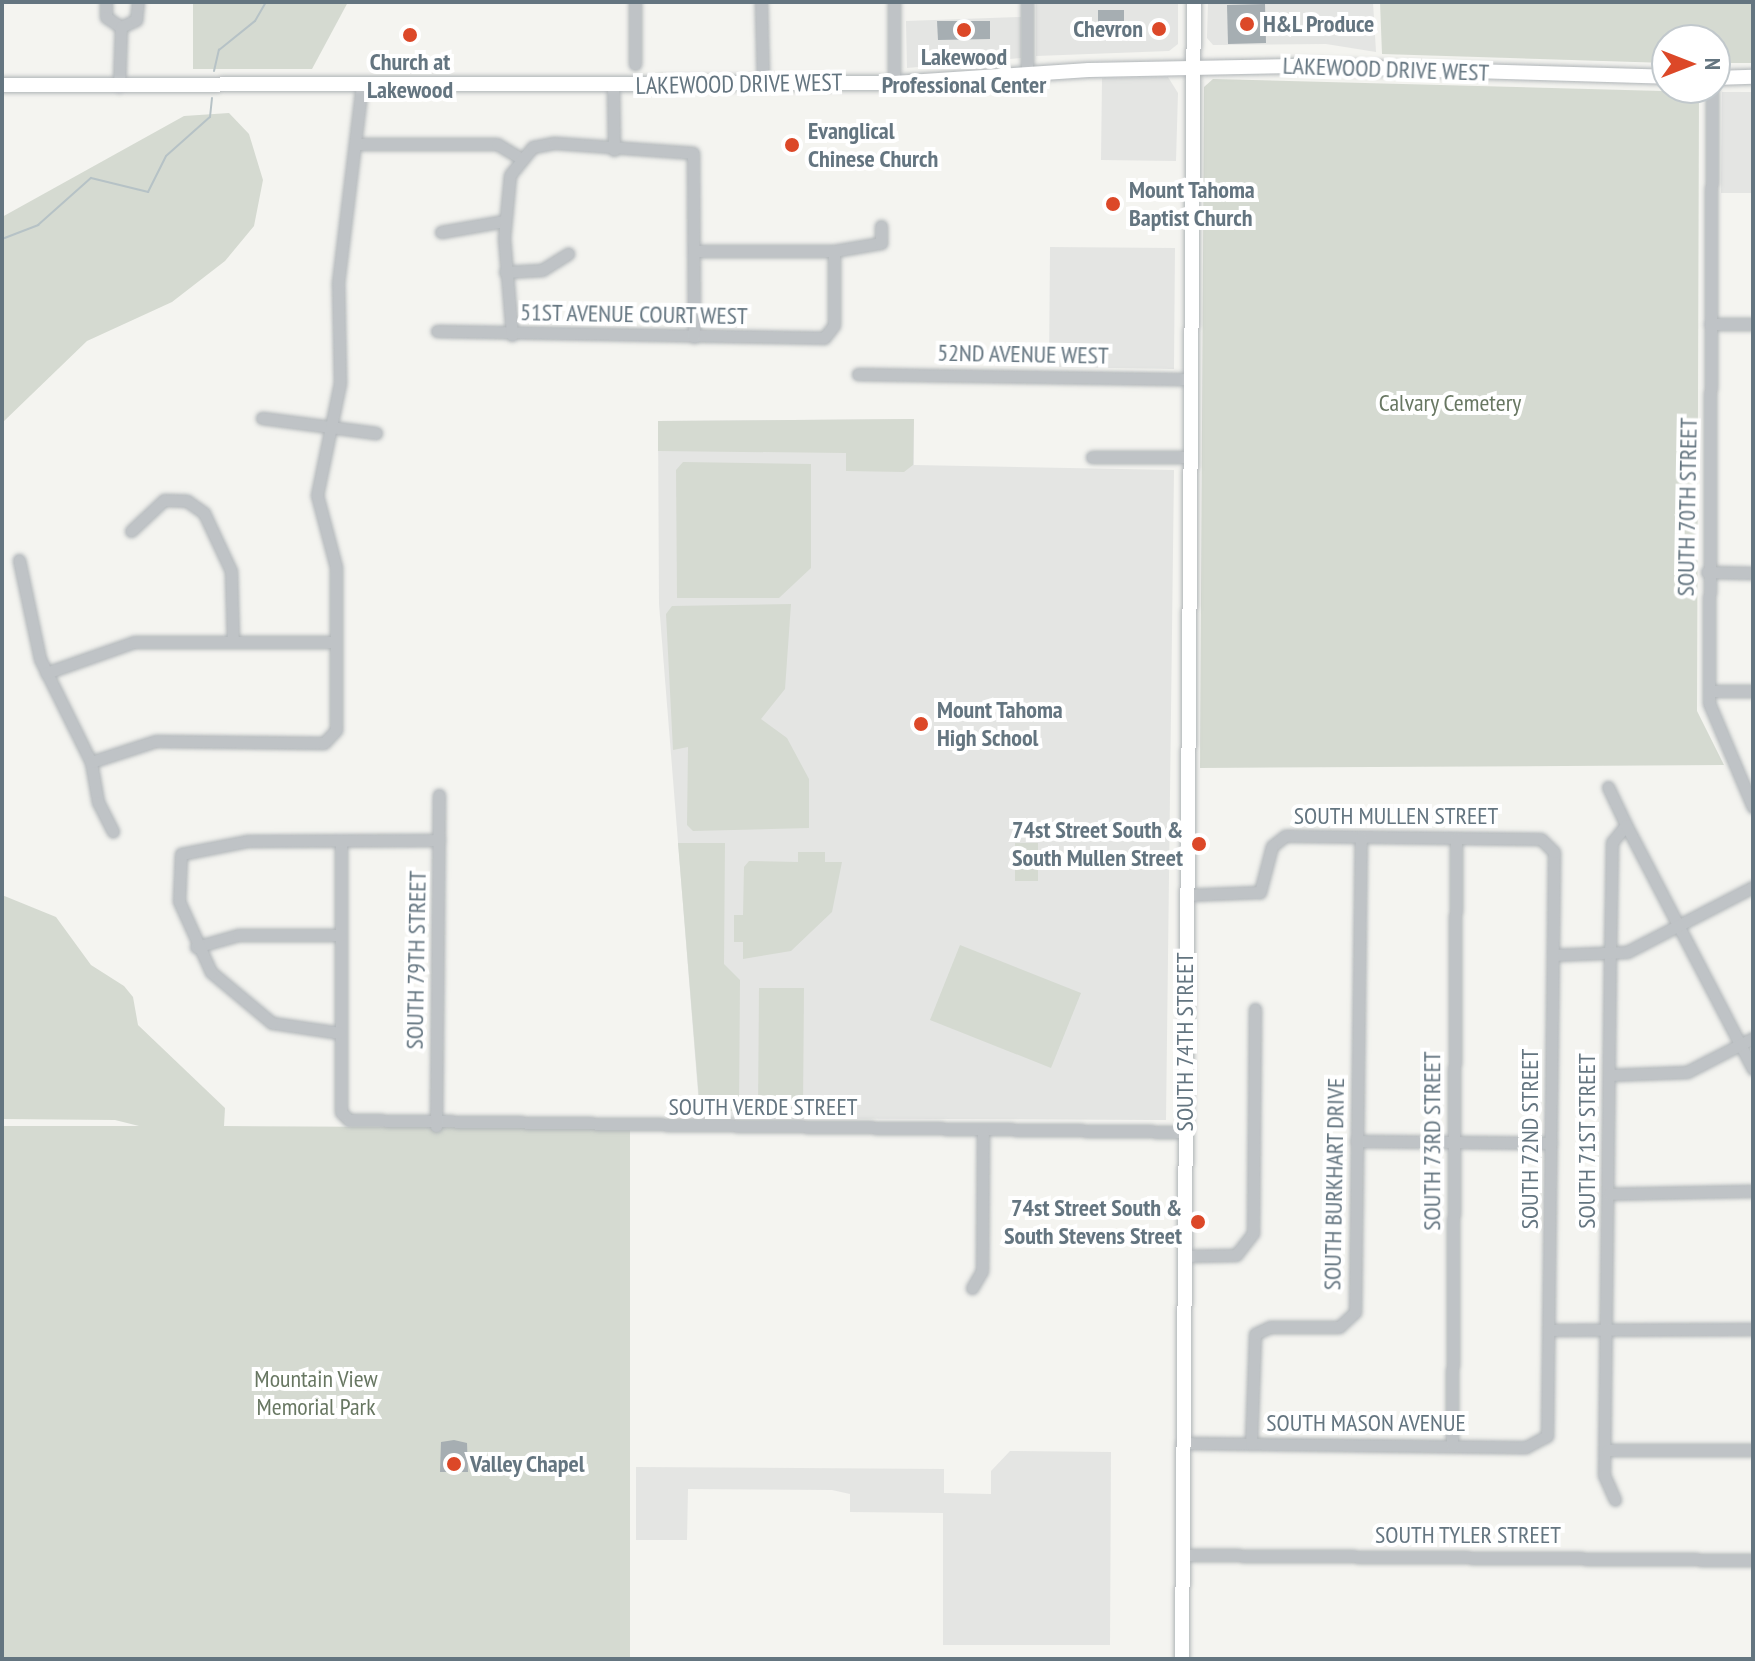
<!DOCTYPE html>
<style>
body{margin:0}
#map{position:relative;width:1755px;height:1661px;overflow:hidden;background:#f4f4f0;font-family:"PT Sans Narrow",sans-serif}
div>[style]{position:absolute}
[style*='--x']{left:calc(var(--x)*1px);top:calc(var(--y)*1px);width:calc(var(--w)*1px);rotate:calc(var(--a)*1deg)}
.built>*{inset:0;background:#e4e5e3}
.green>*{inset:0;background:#d5dad1}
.stream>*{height:2px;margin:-1px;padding:0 1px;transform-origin:1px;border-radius:1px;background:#b6c2c6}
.building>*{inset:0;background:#a6aeb2}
.roads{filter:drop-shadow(0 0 2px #b0b5b8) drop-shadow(0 0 2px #b0b5b8)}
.minor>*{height:11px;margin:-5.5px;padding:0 5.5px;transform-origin:5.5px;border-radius:5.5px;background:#bfc3c6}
.major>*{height:14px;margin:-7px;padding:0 7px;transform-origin:7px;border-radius:7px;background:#fff}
.dots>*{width:22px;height:22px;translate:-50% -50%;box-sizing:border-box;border:4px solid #fff;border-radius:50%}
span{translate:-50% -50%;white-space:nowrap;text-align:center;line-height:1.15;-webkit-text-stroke:8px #fff;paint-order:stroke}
.poi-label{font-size:24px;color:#647580;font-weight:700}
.left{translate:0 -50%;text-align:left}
.right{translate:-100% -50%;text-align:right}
.street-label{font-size:24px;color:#647580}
.park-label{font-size:24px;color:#687762}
.frame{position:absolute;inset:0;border:4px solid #647580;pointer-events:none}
.north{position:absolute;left:1651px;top:24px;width:80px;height:80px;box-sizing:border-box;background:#fff;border:2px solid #c1c8cc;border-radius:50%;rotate:90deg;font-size:22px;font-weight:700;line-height:32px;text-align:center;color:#647580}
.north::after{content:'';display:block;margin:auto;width:28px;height:36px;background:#dc4828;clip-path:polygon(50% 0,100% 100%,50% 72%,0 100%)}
</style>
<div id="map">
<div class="built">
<div style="clip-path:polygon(1036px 2px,1178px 2px,1178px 44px,1169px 51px,1036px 56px)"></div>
<div style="clip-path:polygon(1208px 2px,1373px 2px,1376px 52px,1326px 44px,1213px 45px,1207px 38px)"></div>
<div style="clip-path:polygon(1021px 17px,1021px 58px,907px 68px,906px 21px)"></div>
<div style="clip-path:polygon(1168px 77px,1178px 93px,1176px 161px,1101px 160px,1102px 78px)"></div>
<div style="clip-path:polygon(1722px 92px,1753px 92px,1753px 193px,1721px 193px)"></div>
<div style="clip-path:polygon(1050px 247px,1175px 248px,1174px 369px,1049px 367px)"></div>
<div style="clip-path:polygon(914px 419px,914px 465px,1174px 470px,1166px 1120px,700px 1118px,659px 604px,658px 421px)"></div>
<div style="clip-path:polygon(1010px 1451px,1111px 1452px,1110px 1645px,943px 1645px,943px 1513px,850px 1512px,850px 1494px,832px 1490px,688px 1489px,687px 1540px,636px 1540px,636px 1467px,944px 1469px,944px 1493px,991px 1494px,991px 1471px)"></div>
</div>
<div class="green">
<div style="clip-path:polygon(193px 2px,348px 2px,312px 69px,193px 69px)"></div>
<div style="clip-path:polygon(1380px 2px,1753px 2px,1753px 63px,1715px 63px,1715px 40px,1667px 40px,1667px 63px,1382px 54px)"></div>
<div style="clip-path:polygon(1213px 79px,1699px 92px,1697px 711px,1724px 765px,1200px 768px,1204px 87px)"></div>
<div style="clip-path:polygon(229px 113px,249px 134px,263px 180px,254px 226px,225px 261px,172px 302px,87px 341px,2px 423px,2px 217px,184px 116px)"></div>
<div style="clip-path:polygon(914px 419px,913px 465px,904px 472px,846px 471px,846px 453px,658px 451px,658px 421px)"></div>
<div style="clip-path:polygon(683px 462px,811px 464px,811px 568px,779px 598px,677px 598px,676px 470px)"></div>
<div style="clip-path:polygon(791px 604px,785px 689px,761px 719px,787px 738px,809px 779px,809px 828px,693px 831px,687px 825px,688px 747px,673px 750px,666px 614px,672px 606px)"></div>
<div style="clip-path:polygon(678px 843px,725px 843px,724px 964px,740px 980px,739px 1111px,700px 1111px)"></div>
<div style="clip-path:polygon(1015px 843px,1038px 843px,1038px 881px,1015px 881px)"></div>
<div style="clip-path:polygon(798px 852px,825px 852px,825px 862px,842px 862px,832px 912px,791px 951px,743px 959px,743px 942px,734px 942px,734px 915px,743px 915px,744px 867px,749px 861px,798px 862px)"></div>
<div style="clip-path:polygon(2px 895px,56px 917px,91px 965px,124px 986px,133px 997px,138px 1025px,225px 1108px,224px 1126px,630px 1128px,630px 1659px,2px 1659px,2px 1126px,139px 1126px,115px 1120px,2px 1119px)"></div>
<div style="clip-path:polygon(960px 945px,1081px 993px,1051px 1068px,930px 1020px)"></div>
<div style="clip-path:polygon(759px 988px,804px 988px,803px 1112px,758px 1111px)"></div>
</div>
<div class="stream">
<div style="--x:214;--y:71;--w:22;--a:-77"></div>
<div style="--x:219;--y:50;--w:46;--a:-38.9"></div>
<div style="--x:255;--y:21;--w:22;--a:-60"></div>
<div style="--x:2;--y:239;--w:39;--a:-21"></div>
<div style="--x:38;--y:225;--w:71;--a:-41.6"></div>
<div style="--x:91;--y:178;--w:59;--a:13.8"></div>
<div style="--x:148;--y:192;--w:40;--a:-63.4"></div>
<div style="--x:166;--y:156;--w:59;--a:-41.6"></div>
<div style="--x:210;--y:117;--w:19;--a:-84"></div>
</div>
<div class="building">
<div style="clip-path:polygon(1265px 4px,1266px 43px,1228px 44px,1227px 5px)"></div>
<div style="clip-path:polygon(1098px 10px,1124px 10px,1124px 25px,1098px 25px)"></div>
<div style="clip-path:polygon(937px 21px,990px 21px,990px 39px,938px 40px)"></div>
<div style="clip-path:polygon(454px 1440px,467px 1443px,468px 1472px,440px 1472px,441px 1442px)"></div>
</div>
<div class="roads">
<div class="minor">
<div style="--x:106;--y:2;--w:15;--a:90"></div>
<div style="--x:106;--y:17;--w:18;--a:34"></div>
<div style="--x:121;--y:27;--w:17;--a:-25"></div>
<div style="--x:136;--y:20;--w:18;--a:-84"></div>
<div style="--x:635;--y:2;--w:62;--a:90"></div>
<div style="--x:761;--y:2;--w:82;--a:88.6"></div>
<div style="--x:1027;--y:2;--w:72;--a:90"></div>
<div style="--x:894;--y:83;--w:81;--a:-90"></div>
<div style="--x:613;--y:85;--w:65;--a:89.1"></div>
<div style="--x:119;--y:87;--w:60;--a:-88.1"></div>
<div style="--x:1712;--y:88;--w:615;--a:90.28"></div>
<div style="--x:1709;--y:703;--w:113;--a:67.1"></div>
<div style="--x:355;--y:144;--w:142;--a:0"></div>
<div style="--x:497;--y:144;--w:27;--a:31"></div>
<div style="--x:441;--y:232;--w:64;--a:-9.9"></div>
<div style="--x:695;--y:251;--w:139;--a:0"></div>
<div style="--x:834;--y:251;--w:48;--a:-9.7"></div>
<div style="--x:881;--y:243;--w:17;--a:-90"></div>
<div style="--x:505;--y:272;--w:37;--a:-3"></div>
<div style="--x:542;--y:270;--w:31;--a:-32"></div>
<div style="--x:1710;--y:324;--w:43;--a:0"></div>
<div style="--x:437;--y:331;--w:387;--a:1"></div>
<div style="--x:824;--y:338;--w:16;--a:-52"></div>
<div style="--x:834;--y:325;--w:74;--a:-90"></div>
<div style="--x:512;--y:335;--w:97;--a:-94.7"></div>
<div style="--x:504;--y:238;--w:63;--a:-84.6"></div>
<div style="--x:510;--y:175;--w:36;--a:-51"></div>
<div style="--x:533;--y:147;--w:21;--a:-11"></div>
<div style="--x:554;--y:143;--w:139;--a:4.1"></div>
<div style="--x:693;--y:153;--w:184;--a:89.7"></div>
<div style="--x:858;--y:374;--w:329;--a:0.9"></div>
<div style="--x:262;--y:418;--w:115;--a:7.5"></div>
<div style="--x:1092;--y:457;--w:95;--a:0"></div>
<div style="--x:131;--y:531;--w:45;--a:-43.2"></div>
<div style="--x:164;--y:500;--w:23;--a:2"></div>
<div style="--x:187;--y:501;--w:21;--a:35"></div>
<div style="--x:204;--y:513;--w:64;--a:65"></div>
<div style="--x:231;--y:571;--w:70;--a:88.4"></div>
<div style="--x:19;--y:560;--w:101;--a:78"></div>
<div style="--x:40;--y:659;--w:115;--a:63.7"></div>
<div style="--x:91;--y:762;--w:41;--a:80.1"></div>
<div style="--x:98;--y:802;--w:33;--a:63"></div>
<div style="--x:1707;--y:572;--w:46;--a:1.2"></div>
<div style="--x:46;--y:673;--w:93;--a:-19.4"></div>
<div style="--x:134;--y:642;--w:202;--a:0"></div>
<div style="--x:1709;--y:691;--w:44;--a:0"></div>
<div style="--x:91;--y:762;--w:68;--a:-17.9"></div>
<div style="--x:156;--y:741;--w:168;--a:0.7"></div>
<div style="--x:324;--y:743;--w:18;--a:-47"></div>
<div style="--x:336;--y:730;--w:163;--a:-90"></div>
<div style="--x:336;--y:567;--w:74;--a:-104.8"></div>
<div style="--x:317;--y:495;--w:114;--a:-78.4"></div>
<div style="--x:340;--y:383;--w:100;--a:-91.1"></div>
<div style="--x:338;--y:283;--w:198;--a:-83.1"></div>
<div style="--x:1608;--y:787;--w:42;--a:64.7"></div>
<div style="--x:1626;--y:825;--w:22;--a:129"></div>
<div style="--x:1612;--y:842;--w:112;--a:91"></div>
<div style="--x:1610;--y:954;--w:521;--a:90.66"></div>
<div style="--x:1604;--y:1475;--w:27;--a:66"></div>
<div style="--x:1626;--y:825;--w:275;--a:62.5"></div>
<div style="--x:341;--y:841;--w:271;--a:90"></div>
<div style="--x:341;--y:1112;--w:11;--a:45"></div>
<div style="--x:349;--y:1120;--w:836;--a:0.82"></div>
<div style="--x:196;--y:947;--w:44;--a:-15.9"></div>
<div style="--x:238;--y:935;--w:102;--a:0"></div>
<div style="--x:1553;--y:955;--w:74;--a:-2.3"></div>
<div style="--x:1627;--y:952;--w:142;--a:-27.3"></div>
<div style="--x:340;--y:1033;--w:69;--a:-171.6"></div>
<div style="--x:272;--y:1023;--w:80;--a:-140.1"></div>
<div style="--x:211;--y:972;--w:78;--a:-114.3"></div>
<div style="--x:179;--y:901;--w:47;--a:-87.6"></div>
<div style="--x:181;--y:854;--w:67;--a:-11.1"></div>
<div style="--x:247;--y:841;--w:192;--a:-0.3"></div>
<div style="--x:1610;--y:1075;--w:77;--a:-2.2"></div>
<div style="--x:1687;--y:1072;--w:74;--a:-27.3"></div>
<div style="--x:436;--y:1126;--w:331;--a:-89.5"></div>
<div style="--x:1356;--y:1141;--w:195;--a:0.6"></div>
<div style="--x:1609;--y:1194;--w:144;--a:-1.2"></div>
<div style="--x:1184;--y:1256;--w:52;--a:-1.1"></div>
<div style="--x:1236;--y:1255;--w:28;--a:-52"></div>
<div style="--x:1253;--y:1233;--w:224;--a:-89.5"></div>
<div style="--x:972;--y:1288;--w:20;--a:-60"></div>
<div style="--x:982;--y:1271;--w:141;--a:-89.6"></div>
<div style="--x:1552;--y:1330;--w:201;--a:-0.3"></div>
<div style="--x:1181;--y:1443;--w:345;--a:0.7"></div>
<div style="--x:1526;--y:1447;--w:24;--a:-28"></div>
<div style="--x:1547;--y:1436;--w:584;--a:-89.31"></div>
<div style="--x:1554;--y:852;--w:18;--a:-135"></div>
<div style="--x:1541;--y:839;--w:256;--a:-179.3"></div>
<div style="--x:1285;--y:836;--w:16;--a:142"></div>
<div style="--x:1272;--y:846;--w:48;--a:104.6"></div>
<div style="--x:1260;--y:892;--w:74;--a:177.7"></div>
<div style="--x:1251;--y:1444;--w:110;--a:-87.9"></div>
<div style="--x:1255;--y:1334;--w:17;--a:-25"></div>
<div style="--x:1270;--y:1327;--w:69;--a:0"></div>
<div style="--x:1339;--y:1327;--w:22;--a:-43"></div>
<div style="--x:1355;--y:1312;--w:475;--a:-89.3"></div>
<div style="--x:1452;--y:1445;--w:607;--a:-89.62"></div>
<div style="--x:1607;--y:1450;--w:146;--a:0"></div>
<div style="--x:1182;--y:1555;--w:571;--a:0.5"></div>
</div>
<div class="major">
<div style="--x:1715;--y:78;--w:38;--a:-2"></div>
<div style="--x:2;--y:85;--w:892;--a:-0.13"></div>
<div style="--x:894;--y:83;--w:195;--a:-3.8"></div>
<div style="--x:1089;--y:70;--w:217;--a:-1.1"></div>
<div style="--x:1306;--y:66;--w:361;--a:1.7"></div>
<div style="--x:1182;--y:1659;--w:1657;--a:-89.59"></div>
</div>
</div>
<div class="dots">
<div style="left:1247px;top:24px;background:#dc4828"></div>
<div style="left:1159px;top:29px;background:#dc4828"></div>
<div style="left:964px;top:30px;background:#dc4828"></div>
<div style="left:410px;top:35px;background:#dc4828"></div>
<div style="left:792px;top:145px;background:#dc4828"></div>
<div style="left:1113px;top:204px;background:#dc4828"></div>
<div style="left:921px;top:724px;background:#dc4828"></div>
<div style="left:1199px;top:844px;background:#dc4828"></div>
<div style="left:1198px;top:1222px;background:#dc4828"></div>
<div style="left:454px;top:1464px;background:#dc4828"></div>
</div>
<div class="poi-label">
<span class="left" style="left:1263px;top:24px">H&amp;L Produce</span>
<span class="right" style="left:1143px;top:29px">Chevron</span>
<span style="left:964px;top:71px">Lakewood<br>Professional Center</span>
<span style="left:410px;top:76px">Church at<br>Lakewood</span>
<span class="left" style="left:808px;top:145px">Evanglical<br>Chinese Church</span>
<span class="left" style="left:1129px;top:204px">Mount Tahoma<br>Baptist Church</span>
<span class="left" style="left:937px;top:724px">Mount Tahoma<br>High School</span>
<span class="right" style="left:1183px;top:844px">74st Street South &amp;<br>South Mullen Street</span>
<span class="right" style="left:1182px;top:1222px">74st Street South &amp;<br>South Stevens Street</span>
<span class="left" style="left:470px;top:1464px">Valley Chapel</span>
</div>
<div class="street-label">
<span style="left:1386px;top:69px;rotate:2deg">LAKEWOOD DRIVE WEST</span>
<span style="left:739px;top:84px;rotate:-1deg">LAKEWOOD DRIVE WEST</span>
<span style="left:634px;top:314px;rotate:1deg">51ST AVENUE COURT WEST</span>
<span style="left:1023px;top:354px;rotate:1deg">52ND AVENUE WEST</span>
<span style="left:1687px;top:507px;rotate:-89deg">SOUTH 70TH STREET</span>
<span style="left:1396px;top:816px">SOUTH MULLEN STREET</span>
<span style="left:416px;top:960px;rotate:-89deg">SOUTH 79TH STREET</span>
<span style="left:1185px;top:1042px;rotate:-90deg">SOUTH 74TH STREET</span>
<span style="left:763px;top:1107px">SOUTH VERDE STREET</span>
<span style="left:1530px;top:1139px;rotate:-90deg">SOUTH 72ND STREET</span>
<span style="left:1432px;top:1141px;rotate:-90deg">SOUTH 73RD STREET</span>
<span style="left:1587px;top:1141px;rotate:-90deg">SOUTH 71ST STREET</span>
<span style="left:1334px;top:1184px;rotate:-89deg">SOUTH BURKHART DRIVE</span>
<span style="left:1366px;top:1423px">SOUTH MASON AVENUE</span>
<span style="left:1468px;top:1535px">SOUTH TYLER STREET</span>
</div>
<div class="park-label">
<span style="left:1450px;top:403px">Calvary Cemetery</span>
<span style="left:316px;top:1393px">Mountain View<br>Memorial Park</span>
</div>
<div class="frame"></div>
<div class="north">N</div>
</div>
